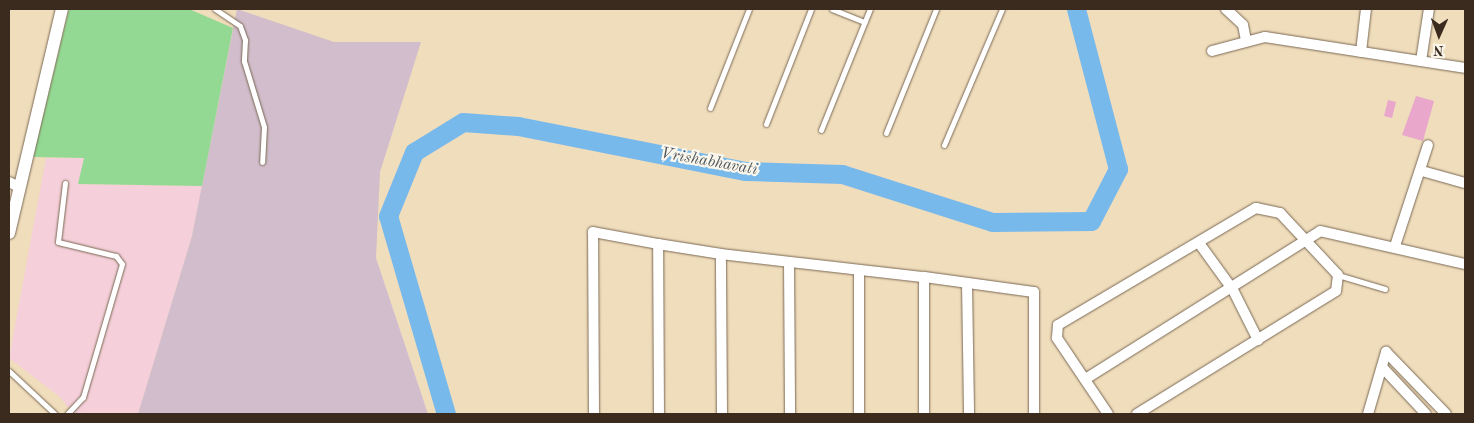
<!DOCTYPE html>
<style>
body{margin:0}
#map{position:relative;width:1474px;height:423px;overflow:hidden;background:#f0ddbc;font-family:"Old Standard TT",serif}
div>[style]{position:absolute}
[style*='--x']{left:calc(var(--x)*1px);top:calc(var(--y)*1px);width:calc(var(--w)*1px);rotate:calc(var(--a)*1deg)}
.built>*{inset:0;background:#f5cfd9}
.industrial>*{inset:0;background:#d1bdcb}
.green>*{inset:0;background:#94d993}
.river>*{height:19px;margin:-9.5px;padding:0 9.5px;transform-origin:9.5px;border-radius:9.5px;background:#78b9ec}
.building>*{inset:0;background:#e8a7cb}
.roads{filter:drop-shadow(0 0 1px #7a6955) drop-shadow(0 0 1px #7a6955)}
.service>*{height:5px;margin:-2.5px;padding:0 2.5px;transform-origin:2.5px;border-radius:2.5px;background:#fff}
.minor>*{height:10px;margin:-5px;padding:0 5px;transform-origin:5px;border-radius:5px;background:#fff}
.tertiary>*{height:12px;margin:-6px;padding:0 6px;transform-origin:6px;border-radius:6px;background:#fff}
span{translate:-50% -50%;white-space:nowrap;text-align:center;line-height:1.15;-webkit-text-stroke:4.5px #fbf7ec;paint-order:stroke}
.water-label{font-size:16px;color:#4d555c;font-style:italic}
.frame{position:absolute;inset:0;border:10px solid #3b2a1e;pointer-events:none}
.north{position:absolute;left:1414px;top:10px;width:50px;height:50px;-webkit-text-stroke:4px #fbf7ec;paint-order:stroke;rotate:182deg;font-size:14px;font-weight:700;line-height:20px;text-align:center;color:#3b2a1e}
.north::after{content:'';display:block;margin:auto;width:18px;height:22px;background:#3b2a1e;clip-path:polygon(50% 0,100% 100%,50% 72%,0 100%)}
</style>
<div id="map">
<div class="built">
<div style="clip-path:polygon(46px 158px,84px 158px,79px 184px,202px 186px,192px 236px,138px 414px,73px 414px,61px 398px,9px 358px)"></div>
</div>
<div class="industrial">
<div style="clip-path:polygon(237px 9px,334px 42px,421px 42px,380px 172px,376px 258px,428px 414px,138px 414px,192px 236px)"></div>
</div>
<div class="green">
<div style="clip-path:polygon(69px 9px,189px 9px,233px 28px,202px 186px,78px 184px,84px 158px,33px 157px)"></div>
</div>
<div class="river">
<div style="--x:446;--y:414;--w:206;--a:-106.3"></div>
<div style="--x:388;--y:216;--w:69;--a:-67.9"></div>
<div style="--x:414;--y:152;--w:57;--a:-31.5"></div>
<div style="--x:463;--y:122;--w:55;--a:4.2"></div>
<div style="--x:518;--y:126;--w:232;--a:11.2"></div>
<div style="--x:746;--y:171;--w:96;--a:1.8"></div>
<div style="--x:842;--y:174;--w:157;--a:17.7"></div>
<div style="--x:992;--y:222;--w:99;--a:-0.6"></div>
<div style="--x:1091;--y:221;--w:59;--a:-62.6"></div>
<div style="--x:1118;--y:169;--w:165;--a:-104.7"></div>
</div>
<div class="building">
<div style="clip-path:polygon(1416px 96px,1434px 101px,1423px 141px,1402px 135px)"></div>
<div style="clip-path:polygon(1388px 100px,1396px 102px,1392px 118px,1384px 116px)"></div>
</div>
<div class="roads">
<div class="service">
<div style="--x:215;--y:9;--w:30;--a:34"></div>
<div style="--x:240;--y:26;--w:15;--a:70"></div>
<div style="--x:245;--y:40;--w:21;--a:93"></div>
<div style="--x:244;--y:61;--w:69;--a:73.1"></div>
<div style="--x:264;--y:127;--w:35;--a:93"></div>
<div style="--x:832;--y:9;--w:35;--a:22"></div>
<div style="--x:710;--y:108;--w:106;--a:-68.5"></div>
<div style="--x:766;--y:124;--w:123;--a:-68.6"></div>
<div style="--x:821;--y:130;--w:131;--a:-68"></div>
<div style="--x:886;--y:133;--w:134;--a:-68"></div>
<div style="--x:944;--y:145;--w:148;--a:-66.9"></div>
<div style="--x:65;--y:183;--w:59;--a:96.8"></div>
<div style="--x:58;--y:242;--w:60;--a:13.6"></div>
<div style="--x:116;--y:256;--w:10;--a:53"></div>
<div style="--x:122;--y:264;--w:139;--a:106.3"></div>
<div style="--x:83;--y:397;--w:23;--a:133"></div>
<div style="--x:1338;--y:275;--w:49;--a:16.6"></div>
<div style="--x:9;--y:371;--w:63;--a:43.1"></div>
</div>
<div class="minor">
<div style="--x:1226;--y:9;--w:23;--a:43"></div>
<div style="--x:1243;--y:25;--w:16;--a:79"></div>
<div style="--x:1212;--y:51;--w:55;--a:-14.8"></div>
<div style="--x:1265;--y:37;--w:202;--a:8.8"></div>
<div style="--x:1361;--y:52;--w:43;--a:-83.4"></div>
<div style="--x:1421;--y:61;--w:53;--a:-81.3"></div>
<div style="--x:1422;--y:171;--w:45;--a:15.6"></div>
<div style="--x:9;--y:182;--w:11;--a:27"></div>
<div style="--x:1199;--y:243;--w:58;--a:54.1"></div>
<div style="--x:1233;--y:290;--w:56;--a:63.4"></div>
<div style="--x:1395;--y:246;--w:106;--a:-71.9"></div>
<div style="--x:789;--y:262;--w:152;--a:89.6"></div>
<div style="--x:859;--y:270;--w:144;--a:90"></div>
<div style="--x:924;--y:277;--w:111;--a:7.8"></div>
<div style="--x:1034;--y:292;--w:122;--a:90"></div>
<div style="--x:967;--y:283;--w:131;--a:89.1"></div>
<div style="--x:1382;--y:367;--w:64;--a:46.9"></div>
<div style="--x:1087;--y:378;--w:275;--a:-32.2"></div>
<div style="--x:1320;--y:231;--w:149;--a:12.8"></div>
<div style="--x:594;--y:414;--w:182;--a:-90.3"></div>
<div style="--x:593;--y:232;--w:66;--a:10.5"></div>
<div style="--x:659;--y:414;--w:170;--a:-90.3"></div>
<div style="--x:658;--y:244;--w:64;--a:9"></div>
<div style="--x:722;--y:414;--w:160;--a:-90.4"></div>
<div style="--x:721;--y:254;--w:204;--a:6.5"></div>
<div style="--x:924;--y:277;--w:137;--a:90"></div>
<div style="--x:1108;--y:414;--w:92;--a:-123.9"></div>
<div style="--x:1057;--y:338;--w:13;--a:-86"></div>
<div style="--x:1058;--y:325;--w:230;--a:-30.6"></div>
<div style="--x:1256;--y:208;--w:25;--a:12"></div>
<div style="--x:1280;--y:213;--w:85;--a:46.9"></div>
<div style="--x:1338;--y:275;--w:16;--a:97"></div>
<div style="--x:1336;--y:291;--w:234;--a:148.3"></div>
<div style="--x:1368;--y:414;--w:65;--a:-73.8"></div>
<div style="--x:1386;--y:352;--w:86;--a:45.9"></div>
</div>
<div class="tertiary">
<div style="--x:9;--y:233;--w:230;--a:-76.7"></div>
</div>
</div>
<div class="water-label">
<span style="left:709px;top:162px;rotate:10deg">Vrishabhavati</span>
</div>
<div class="frame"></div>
<div class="north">N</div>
</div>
